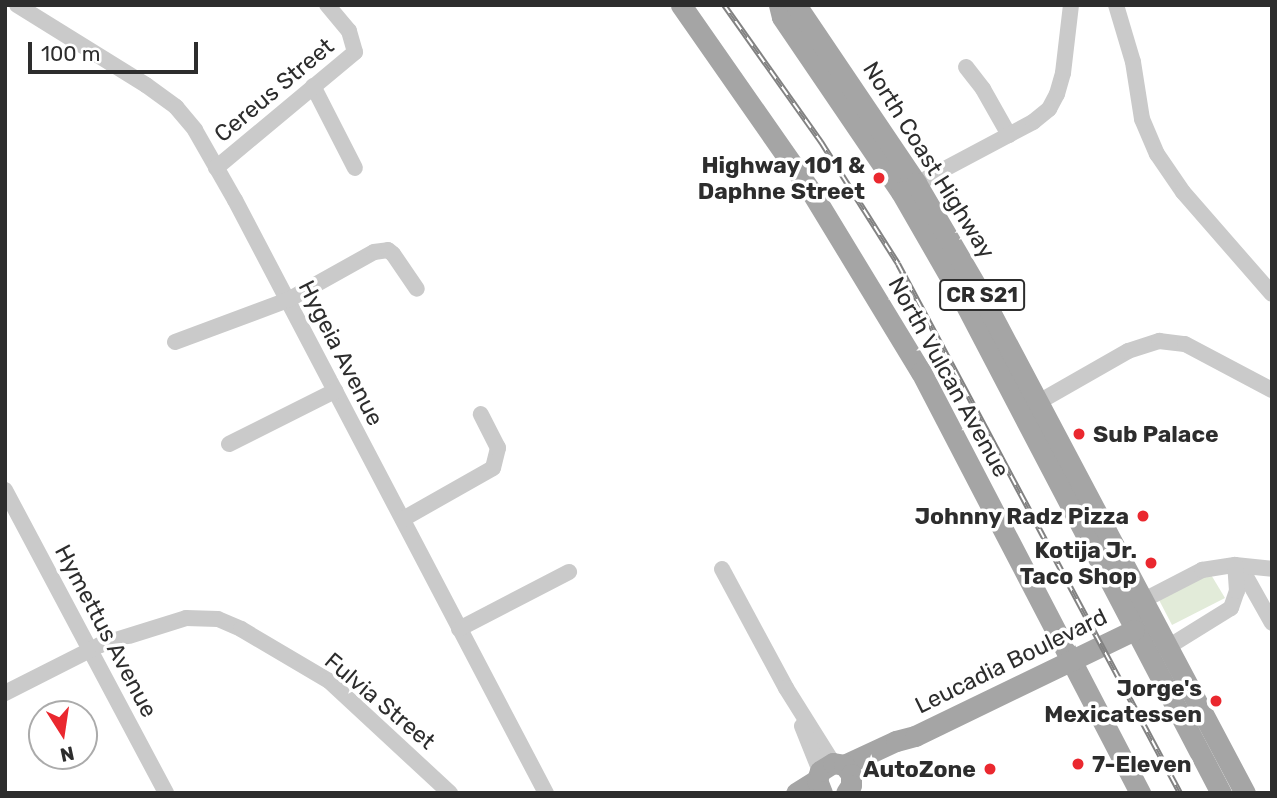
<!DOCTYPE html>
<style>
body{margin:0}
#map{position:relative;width:1277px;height:798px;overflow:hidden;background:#fff;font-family:Rubik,sans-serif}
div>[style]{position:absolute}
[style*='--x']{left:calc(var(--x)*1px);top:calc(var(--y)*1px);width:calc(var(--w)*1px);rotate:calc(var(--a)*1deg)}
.green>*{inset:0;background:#e2ebd9}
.minor>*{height:16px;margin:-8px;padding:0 8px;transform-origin:8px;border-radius:8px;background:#cacaca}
.major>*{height:21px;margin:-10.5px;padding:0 10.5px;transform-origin:10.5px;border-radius:10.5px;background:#a5a5a5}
.rail>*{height:6px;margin-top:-3px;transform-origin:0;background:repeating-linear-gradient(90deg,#fff 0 10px,#828282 0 20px);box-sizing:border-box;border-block:2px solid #828282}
.dots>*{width:19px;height:19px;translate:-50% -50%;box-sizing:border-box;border:4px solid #fff;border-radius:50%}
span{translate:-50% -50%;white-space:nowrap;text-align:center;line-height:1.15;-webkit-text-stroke:7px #fff;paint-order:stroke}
.shield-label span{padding:2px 5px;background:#fff;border:2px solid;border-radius:5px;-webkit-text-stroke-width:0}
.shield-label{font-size:21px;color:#2d2d2d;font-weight:700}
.street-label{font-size:23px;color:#2d2d2d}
.poi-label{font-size:23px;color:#2d2d2d;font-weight:700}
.right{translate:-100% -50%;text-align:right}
.left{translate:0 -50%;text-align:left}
.frame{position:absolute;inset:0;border:7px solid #2d2d2d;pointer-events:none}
.north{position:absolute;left:28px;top:700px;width:70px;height:70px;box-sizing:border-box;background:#fff;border:2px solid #ababab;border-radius:50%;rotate:168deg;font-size:19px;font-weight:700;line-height:28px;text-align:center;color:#2d2d2d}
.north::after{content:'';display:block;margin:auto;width:24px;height:32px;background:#ea282f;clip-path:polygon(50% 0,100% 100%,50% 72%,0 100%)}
.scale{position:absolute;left:28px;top:42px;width:170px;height:32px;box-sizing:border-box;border:4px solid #2d2d2d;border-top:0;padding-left:9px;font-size:21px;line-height:24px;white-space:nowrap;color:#2d2d2d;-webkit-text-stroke:5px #fff;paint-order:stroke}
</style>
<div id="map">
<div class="green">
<div style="clip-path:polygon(1210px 573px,1225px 598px,1172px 625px,1158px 598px)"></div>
</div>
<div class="minor">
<div style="--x:17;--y:5;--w:152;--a:31.8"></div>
<div style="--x:146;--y:85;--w:37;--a:36"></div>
<div style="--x:176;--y:107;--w:30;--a:50"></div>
<div style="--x:195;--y:130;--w:81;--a:60.3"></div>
<div style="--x:235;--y:200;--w:670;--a:62.33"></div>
<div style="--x:1116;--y:5;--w:59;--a:73.4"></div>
<div style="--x:1133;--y:62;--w:58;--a:81"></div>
<div style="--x:1142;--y:119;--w:38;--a:67"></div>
<div style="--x:1157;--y:154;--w:46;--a:55.6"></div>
<div style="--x:1183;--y:192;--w:135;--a:48.9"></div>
<div style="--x:966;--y:67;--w:28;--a:52"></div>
<div style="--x:983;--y:89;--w:53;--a:60.5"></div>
<div style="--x:313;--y:86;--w:92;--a:62.9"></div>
<div style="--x:216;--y:168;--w:181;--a:-39.8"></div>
<div style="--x:355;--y:52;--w:22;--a:-106"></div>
<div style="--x:349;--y:31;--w:34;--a:-130"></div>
<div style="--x:907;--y:189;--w:143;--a:-28"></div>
<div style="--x:1033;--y:122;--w:21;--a:-39"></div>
<div style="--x:1049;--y:109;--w:17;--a:-62"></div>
<div style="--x:1057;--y:94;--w:22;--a:-74"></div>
<div style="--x:1063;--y:73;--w:68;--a:-83.3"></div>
<div style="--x:175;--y:342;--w:121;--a:-20.4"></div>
<div style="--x:288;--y:300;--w:98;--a:-29.2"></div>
<div style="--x:374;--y:252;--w:14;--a:-8"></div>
<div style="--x:388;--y:250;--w:6;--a:39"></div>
<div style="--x:393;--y:254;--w:42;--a:55.6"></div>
<div style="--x:1030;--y:407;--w:113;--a:-29.7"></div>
<div style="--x:1128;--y:351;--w:33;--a:-18"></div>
<div style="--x:1159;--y:341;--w:26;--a:7"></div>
<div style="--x:1185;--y:344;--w:98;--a:27.9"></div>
<div style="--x:229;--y:444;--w:119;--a:-26.6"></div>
<div style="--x:5;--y:490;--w:343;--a:62"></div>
<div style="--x:403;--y:519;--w:103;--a:-29.5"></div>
<div style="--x:493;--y:468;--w:21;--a:-76"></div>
<div style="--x:498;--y:448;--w:38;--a:-117"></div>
<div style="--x:1240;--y:566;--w:65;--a:60.7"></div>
<div style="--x:722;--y:569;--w:135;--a:61.7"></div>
<div style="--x:786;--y:688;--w:89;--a:57.9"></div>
<div style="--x:1142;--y:601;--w:68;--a:-27.3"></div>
<div style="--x:1202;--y:570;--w:33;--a:-9"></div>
<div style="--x:1235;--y:565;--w:37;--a:6"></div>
<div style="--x:459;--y:629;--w:124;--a:-27.4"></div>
<div style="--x:1168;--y:647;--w:74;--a:-31.8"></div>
<div style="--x:1231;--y:608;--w:18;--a:-71"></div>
<div style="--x:1237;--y:591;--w:26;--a:-94"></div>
<div style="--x:5;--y:693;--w:106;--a:-26.8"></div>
<div style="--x:100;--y:645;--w:90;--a:-17.4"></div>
<div style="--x:186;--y:618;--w:32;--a:2"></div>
<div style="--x:218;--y:619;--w:25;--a:23"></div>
<div style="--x:241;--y:629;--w:102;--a:30.6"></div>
<div style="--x:329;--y:681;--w:165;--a:42.8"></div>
<div style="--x:802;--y:726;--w:48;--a:68.2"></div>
</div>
<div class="major">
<div style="--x:681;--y:5;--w:229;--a:55.1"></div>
<div style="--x:812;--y:193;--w:210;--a:58.7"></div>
<div style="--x:921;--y:372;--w:475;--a:62.5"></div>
<div style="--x:779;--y:5;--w:12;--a:76"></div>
<div style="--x:782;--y:17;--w:212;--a:55.8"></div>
<div style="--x:901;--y:192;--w:122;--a:60.1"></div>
<div style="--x:962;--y:298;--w:559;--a:62.38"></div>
<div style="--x:796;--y:5;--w:215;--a:56"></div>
<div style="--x:916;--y:183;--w:123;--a:59.7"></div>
<div style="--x:978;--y:289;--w:570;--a:62.09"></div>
<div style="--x:844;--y:765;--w:57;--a:-24.8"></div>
<div style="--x:896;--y:741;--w:20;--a:-15"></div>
<div style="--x:915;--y:736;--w:243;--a:-25.8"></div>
<div style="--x:796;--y:793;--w:25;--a:-32"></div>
<div style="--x:822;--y:793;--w:14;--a:-111"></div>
<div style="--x:817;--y:780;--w:9;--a:-72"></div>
<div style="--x:820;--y:771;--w:15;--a:-32"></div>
<div style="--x:833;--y:763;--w:11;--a:10"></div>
<div style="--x:844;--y:765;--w:11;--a:52"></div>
<div style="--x:851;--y:774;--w:11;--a:90"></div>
<div style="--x:851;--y:785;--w:9;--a:122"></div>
</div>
<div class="rail">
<div style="--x:724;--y:5;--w:168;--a:54.7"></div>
<div style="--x:821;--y:142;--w:144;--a:57.7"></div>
<div style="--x:898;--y:264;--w:599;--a:61.94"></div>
</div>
<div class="dots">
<div style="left:879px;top:178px;background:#ea282f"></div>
<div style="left:1079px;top:434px;background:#ea282f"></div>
<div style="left:1143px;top:516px;background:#ea282f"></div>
<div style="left:1151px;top:563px;background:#ea282f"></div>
<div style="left:1216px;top:701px;background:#ea282f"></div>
<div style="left:1078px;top:764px;background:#ea282f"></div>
<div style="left:990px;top:769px;background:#ea282f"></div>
</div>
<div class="shield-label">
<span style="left:982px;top:295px">CR S21</span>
</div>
<div class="street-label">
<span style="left:274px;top:90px;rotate:-40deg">Cereus Street</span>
<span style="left:929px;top:160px;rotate:58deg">North Coast Highway</span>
<span style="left:341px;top:353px;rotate:63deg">Hygeia Avenue</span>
<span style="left:949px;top:377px;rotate:61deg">North Vulcan Avenue</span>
<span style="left:106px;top:631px;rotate:62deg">Hymettus Avenue</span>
<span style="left:1011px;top:661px;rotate:-26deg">Leucadia Boulevard</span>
<span style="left:380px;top:701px;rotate:40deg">Fulvia Street</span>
</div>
<div class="poi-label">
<span class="right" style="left:865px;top:178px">Highway 101 &amp;<br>Daphne Street</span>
<span class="left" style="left:1093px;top:434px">Sub Palace</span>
<span class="right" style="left:1129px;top:516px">Johnny Radz Pizza</span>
<span class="right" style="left:1137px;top:563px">Kotija Jr.<br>Taco Shop</span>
<span class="right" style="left:1202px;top:701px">Jorge's<br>Mexicatessen</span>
<span class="left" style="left:1092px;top:764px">7-Eleven</span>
<span class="right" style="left:976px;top:769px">AutoZone</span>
</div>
<div class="frame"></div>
<div class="north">N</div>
<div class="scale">100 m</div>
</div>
